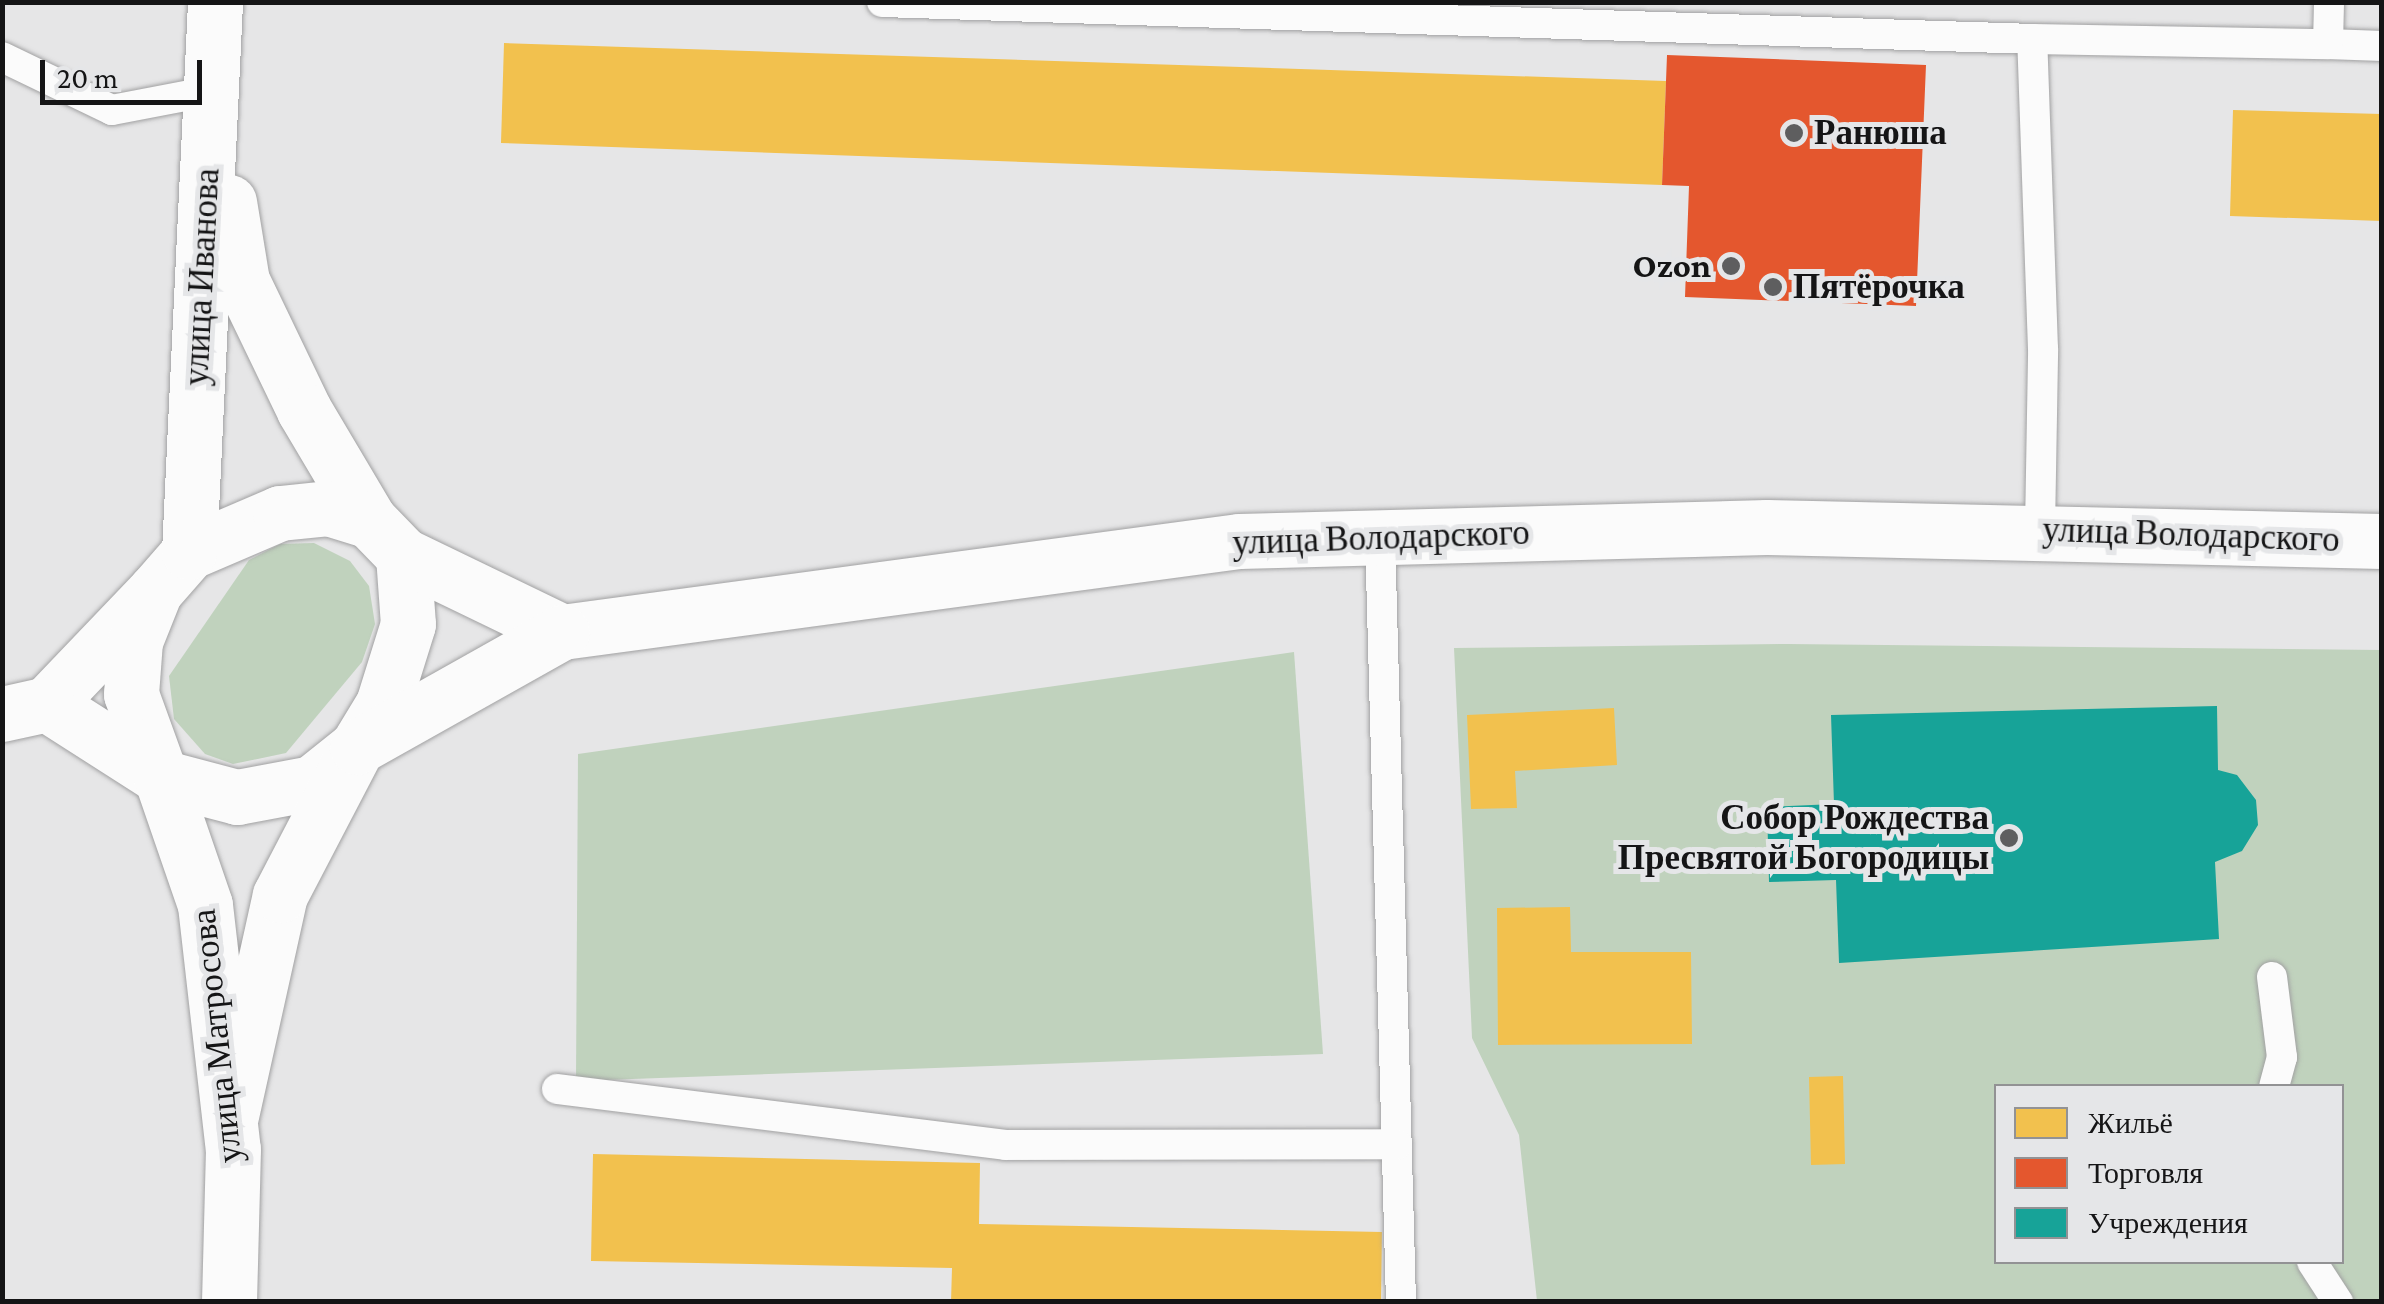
<!DOCTYPE html>
<meta charset="utf-8">
<style>
body{margin:0}
#map{position:relative;width:2384px;height:1304px;overflow:hidden;background:#e6e6e7;font-family:"Crimson Pro",serif}
div>[style]{position:absolute}
[style*='--x']{left:calc(var(--x)*1px);top:calc(var(--y)*1px);width:calc(var(--w)*1px);rotate:calc(var(--a)*1deg)}
.green>*{inset:0;background:#c0d2bd}
.homes>*{inset:0;background:#f2c14e}
.shops>*{inset:0;background:#e4572e}
.public>*{inset:0;background:#17a398}
.roads{filter:drop-shadow(0 0 2px #a1a1a2) drop-shadow(0 0 2px #a1a1a2)}
.service>*{height:30px;margin:-15px;padding:0 15px;transform-origin:15px;border-radius:15px;background:#fbfbfb}
.minor>*{height:55px;margin:-27.5px;padding:0 27.5px;transform-origin:27.5px;border-radius:27.5px;background:#fbfbfb}
.tertiary>*{height:55px;margin:-27.5px;padding:0 27.5px;transform-origin:27.5px;border-radius:27.5px;background:#fbfbfb}
.dots>*{width:28px;height:28px;translate:-50% -50%;box-sizing:border-box;border:5px solid #e5e6e8;border-radius:50%}
span{translate:-50% -50%;white-space:nowrap;text-align:center;line-height:1.15;-webkit-text-stroke:10px #e5e6e8;paint-order:stroke}
.poi-label{font-size:35px;color:#151516;font-weight:700}
.left{translate:0 -50%;text-align:left}
.right{translate:-100% -50%;text-align:right}
.street-label{font-size:35px;color:#151516}
.frame{position:absolute;inset:0;border:5px solid #151516;pointer-events:none}
.legend{position:absolute;left:1994px;top:1084px;width:350px;height:180px;box-sizing:border-box;background:#e5e6e8;border:2px solid #929294;margin:0;padding:12px 18px;list-style:none;font-size:30px;color:#151516}
.legend li{display:flex;align-items:center;gap:20px;height:50px}
.legend b{width:50px;border:2px solid #929294}
.scale{position:absolute;left:40px;top:60px;width:162px;height:45px;box-sizing:border-box;border:5px solid #151516;border-top:0;padding-left:12px;font-size:30px;line-height:35px;white-space:nowrap;color:#151516;-webkit-text-stroke:8px #e5e6e8;paint-order:stroke}
</style>
<div id="map">
<div class="green">
<div style="clip-path:polygon(314px 543px,350px 561px,369px 586px,375px 624px,362px 662px,286px 753px,233px 764px,205px 754px,174px 719px,169px 676px,249px 560px,280px 544px)"></div>
<div style="clip-path:polygon(evenodd,1787px 644px,2381px 650px,2381px 1301px,1537px 1301px,1519px 1135px,1472px 1038px,1454px 648px,1787px 644px,1996px 1086px,2342px 1086px,2342px 1262px,1996px 1262px,1996px 1086px)"></div>
<div style="clip-path:polygon(1294px 652px,1323px 1054px,576px 1081px,578px 754px)"></div>
</div>
<div class="homes">
<div style="clip-path:polygon(504px 43px,1666px 81px,1662px 185px,501px 143px)"></div>
<div style="clip-path:polygon(2233px 110px,2382px 114px,2382px 221px,2230px 216px)"></div>
<div style="clip-path:polygon(1614px 708px,1617px 765px,1515px 771px,1517px 808px,1471px 809px,1467px 715px)"></div>
<div style="clip-path:polygon(1570px 907px,1571px 952px,1691px 952px,1692px 1044px,1498px 1045px,1497px 908px)"></div>
<div style="clip-path:polygon(1843px 1076px,1845px 1164px,1811px 1165px,1809px 1077px)"></div>
<div style="clip-path:polygon(593px 1154px,980px 1163px,979px 1224px,1382px 1232px,1381px 1302px,951px 1302px,952px 1268px,591px 1261px)"></div>
</div>
<div class="shops">
<div style="clip-path:polygon(1667px 55px,1926px 65px,1916px 306px,1685px 297px,1689px 186px,1662px 185px)"></div>
</div>
<div class="public">
<div style="clip-path:polygon(2217px 706px,2218px 770px,2237px 775px,2256px 800px,2258px 825px,2242px 851px,2215px 862px,2219px 939px,1839px 963px,1836px 880px,1769px 882px,1767px 807px,1834px 804px,1831px 715px)"></div>
</div>
<div class="roads">
<div class="service">
<div style="--x:882;--y:2;--w:1151;--a:1.84"></div>
<div style="--x:2328;--y:44;--w:54;--a:2.1"></div>
<div style="--x:2;--y:57;--w:122;--a:25.7"></div>
<div style="--x:112;--y:110;--w:101;--a:-10.9"></div>
<div style="--x:2040;--y:529;--w:180;--a:-89"></div>
<div style="--x:2043;--y:349;--w:310;--a:-92"></div>
<div style="--x:2032;--y:39;--w:296;--a:1"></div>
<div style="--x:2328;--y:44;--w:42;--a:-88.6"></div>
<div style="--x:1380;--y:536;--w:766;--a:88.43"></div>
<div style="--x:2272;--y:977;--w:81;--a:82.9"></div>
<div style="--x:2282;--y:1057;--w:30;--a:105"></div>
<div style="--x:557;--y:1089;--w:451;--a:7.1"></div>
<div style="--x:1005;--y:1145;--w:392;--a:-0.1"></div>
<div style="--x:2312;--y:1262;--w:48;--a:57"></div>
</div>
<div class="minor">
<div style="--x:47;--y:704;--w:156;--a:-46.3"></div>
<div style="--x:47;--y:704;--w:135;--a:32.6"></div>
<div style="--x:2;--y:714;--w:46;--a:-12.5"></div>
</div>
<div class="tertiary">
<div style="--x:229;--y:202;--w:80;--a:80.7"></div>
<div style="--x:242;--y:281;--w:143;--a:64.3"></div>
<div style="--x:304;--y:410;--w:129;--a:59.3"></div>
<div style="--x:328;--y:508;--w:44;--a:17.2"></div>
<div style="--x:370;--y:521;--w:47;--a:45.9"></div>
<div style="--x:403;--y:555;--w:69;--a:85.9"></div>
<div style="--x:408;--y:624;--w:84;--a:107.4"></div>
<div style="--x:383;--y:704;--w:50;--a:121.2"></div>
<div style="--x:357;--y:747;--w:58;--a:141.3"></div>
<div style="--x:312;--y:783;--w:76;--a:169.4"></div>
<div style="--x:237;--y:797;--w:79;--a:-165.3"></div>
<div style="--x:161;--y:777;--w:88;--a:-109.9"></div>
<div style="--x:131;--y:694;--w:53;--a:-85.7"></div>
<div style="--x:135;--y:641;--w:54;--a:-68.2"></div>
<div style="--x:155;--y:591;--w:52;--a:-48.9"></div>
<div style="--x:189;--y:552;--w:99;--a:-23.2"></div>
<div style="--x:280;--y:513;--w:48;--a:-5.9"></div>
<div style="--x:189;--y:552;--w:551;--a:-87.29"></div>
<div style="--x:403;--y:555;--w:177;--a:25.8"></div>
<div style="--x:562;--y:632;--w:683;--a:-7.66"></div>
<div style="--x:1239;--y:541;--w:528;--a:-1.52"></div>
<div style="--x:1767;--y:527;--w:615;--a:1.3"></div>
<div style="--x:161;--y:777;--w:135;--a:71"></div>
<div style="--x:205;--y:905;--w:246;--a:83.5"></div>
<div style="--x:233;--y:1149;--w:153;--a:91.5"></div>
<div style="--x:230;--y:1120;--w:230;--a:-77.5"></div>
<div style="--x:280;--y:895;--w:167;--a:-62.5"></div>
<div style="--x:357;--y:747;--w:235;--a:-29.3"></div>
</div>
</div>
<div class="dots">
<div style="left:1794px;top:133px;background:#5e5e5f"></div>
<div style="left:1731px;top:266px;background:#5e5e5f"></div>
<div style="left:1773px;top:287px;background:#5e5e5f"></div>
<div style="left:2009px;top:838px;background:#5e5e5f"></div>
</div>
<div class="poi-label">
<span class="left" style="left:1814px;top:133px">Ранюша</span>
<span class="right" style="left:1711px;top:266px">Ozon</span>
<span class="left" style="left:1793px;top:287px">Пятёрочка</span>
<span class="right" style="left:1989px;top:838px">Собор Рождества<br>Пресвятой Богородицы</span>
</div>
<div class="street-label">
<span style="left:202px;top:277px;rotate:-87deg">улица Иванова</span>
<span style="left:2191px;top:535px;rotate:2deg">улица Володарского</span>
<span style="left:1381px;top:538px;rotate:-2deg">улица Володарского</span>
<span style="left:217px;top:1036px;rotate:-96deg">улица Матросова</span>
</div>
<div class="frame"></div>
<ul class="legend">
<li><b style="height:28px;background:#f2c14e"></b>Жильё</li>
<li><b style="height:28px;background:#e4572e"></b>Торговля</li>
<li><b style="height:28px;background:#17a398"></b>Учреждения</li>
</ul>
<div class="scale">20 m</div>
</div>
